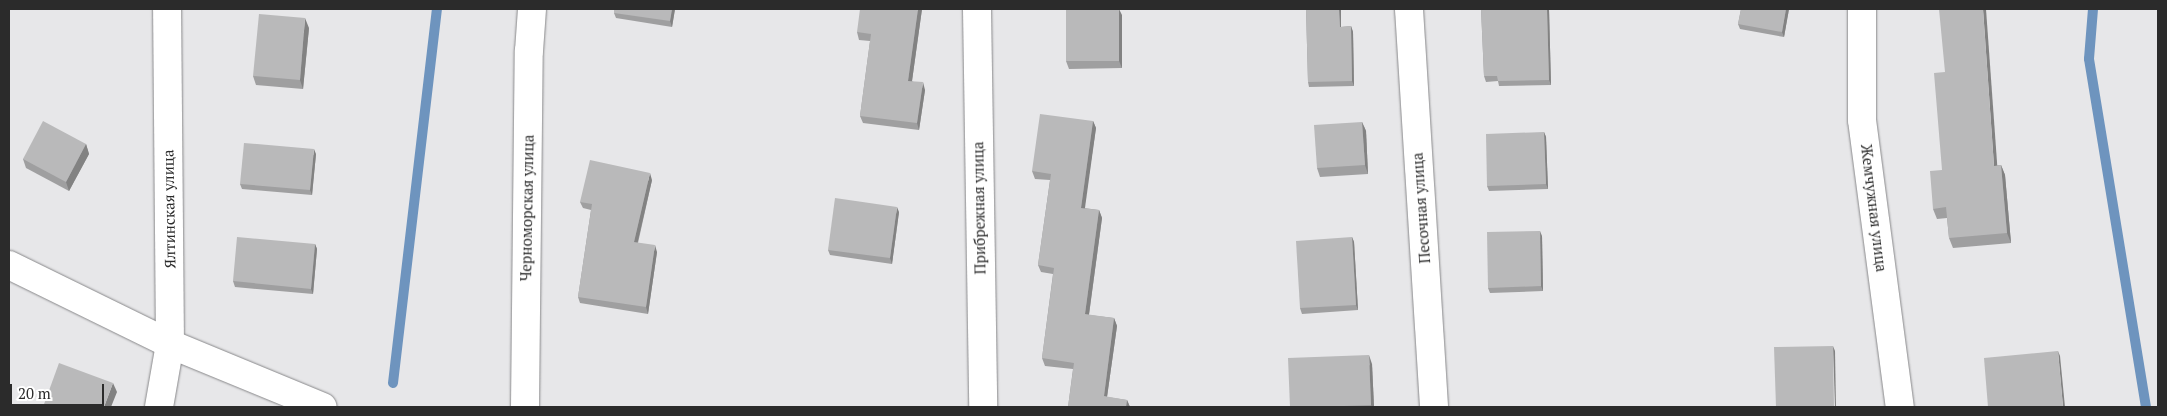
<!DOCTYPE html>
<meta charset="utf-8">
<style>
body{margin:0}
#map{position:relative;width:2167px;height:416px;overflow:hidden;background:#e7e7e9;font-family:"PT Serif",serif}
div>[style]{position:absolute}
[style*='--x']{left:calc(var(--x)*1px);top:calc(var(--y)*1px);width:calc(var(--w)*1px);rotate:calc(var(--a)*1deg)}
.stream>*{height:10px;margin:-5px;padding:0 5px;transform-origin:5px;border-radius:5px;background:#6e94be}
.roads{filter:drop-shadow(0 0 1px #88888a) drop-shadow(0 0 1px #88888a)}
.minor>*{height:28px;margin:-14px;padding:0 14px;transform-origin:14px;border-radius:14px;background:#fff}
.wall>*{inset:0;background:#9f9fa0}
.shaded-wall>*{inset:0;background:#828282}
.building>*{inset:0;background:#b9b9ba}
span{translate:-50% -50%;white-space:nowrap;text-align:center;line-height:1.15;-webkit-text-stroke:4px #fff;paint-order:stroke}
.street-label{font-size:15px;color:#2b2b2b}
.frame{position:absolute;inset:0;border:10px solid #2b2b2b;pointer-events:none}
.scale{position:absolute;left:10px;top:384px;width:94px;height:22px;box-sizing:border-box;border:2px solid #2b2b2b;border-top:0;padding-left:6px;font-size:15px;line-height:18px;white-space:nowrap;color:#2b2b2b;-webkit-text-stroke:4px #fff;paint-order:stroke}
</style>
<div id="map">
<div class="stream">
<div style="--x:2093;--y:9;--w:50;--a:94.6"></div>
<div style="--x:2089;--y:59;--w:353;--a:80.7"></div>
<div style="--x:393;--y:383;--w:377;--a:-83.3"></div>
</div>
<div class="roads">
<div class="minor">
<div style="--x:977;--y:9;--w:398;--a:89.1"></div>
<div style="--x:1409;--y:9;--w:399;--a:86.4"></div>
<div style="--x:1862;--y:9;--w:111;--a:90"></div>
<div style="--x:1862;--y:120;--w:290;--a:82.5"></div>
<div style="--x:9;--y:265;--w:179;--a:26.1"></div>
<div style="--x:170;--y:344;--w:165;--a:22.4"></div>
<div style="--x:159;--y:407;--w:64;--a:-80.1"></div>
<div style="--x:170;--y:344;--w:335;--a:-90.5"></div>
<div style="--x:525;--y:407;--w:356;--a:-89.4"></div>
<div style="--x:529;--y:51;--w:42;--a:-85.9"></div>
</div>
</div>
<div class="wall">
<div style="clip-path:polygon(675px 9px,672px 27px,616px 18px,614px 13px)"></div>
<div style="clip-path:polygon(922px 9px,912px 81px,925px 90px,919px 130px,863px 123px,860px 116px,870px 41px,859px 40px,857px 32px)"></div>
<div style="clip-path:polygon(1272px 9px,1341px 9px,1341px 27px,1351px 26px,1353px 32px,1354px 86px,1309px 87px,1308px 82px,1306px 9px,1273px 10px)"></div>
<div style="clip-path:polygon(1481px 9px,1549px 9px,1551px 85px,1499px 86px,1498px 81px,1486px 82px,1484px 76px)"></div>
<div style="clip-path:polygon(1741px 9px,1789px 9px,1784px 37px,1740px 29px,1738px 24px)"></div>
<div style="clip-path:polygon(1122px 15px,1122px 68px,1069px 69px,1066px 61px)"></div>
<div style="clip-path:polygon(309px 28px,303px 89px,256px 85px,253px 76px)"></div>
<div style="clip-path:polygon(1093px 121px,1096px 128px,1084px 208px,1099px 210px,1102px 218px,1089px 315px,1114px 318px,1117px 326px,1107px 397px,1127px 400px,1130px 407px,1068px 407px,1073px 369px,1045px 366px,1042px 358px,1053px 274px,1041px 272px,1038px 265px,1050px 180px,1035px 179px,1032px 171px)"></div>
<div style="clip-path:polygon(1362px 122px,1366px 131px,1368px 174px,1320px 177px,1317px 168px)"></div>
<div style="clip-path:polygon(1544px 132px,1546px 137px,1548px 189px,1489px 191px,1487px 186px)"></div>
<div style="clip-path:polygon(86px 144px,89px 154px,69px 191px,26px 168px,23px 159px)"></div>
<div style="clip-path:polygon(316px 154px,312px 195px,242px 189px,240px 184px)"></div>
<div style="clip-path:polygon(2001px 165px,2005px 175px,2011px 243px,1953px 248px,1949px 238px,1947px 218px,1937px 219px,1933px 209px,1942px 170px)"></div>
<div style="clip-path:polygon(652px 180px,638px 243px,657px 252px,648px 314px,580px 303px,578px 297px,591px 210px,583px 208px,580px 202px)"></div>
<div style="clip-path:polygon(899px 212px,892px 264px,830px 255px,828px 250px)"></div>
<div style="clip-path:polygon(1542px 236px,1543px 291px,1490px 293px,1488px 288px)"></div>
<div style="clip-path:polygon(1352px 237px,1354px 242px,1358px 310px,1302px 314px,1300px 308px)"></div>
<div style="clip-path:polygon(315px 244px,317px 249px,313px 294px,235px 287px,233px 281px)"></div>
<div style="clip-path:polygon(1372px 364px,1374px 407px,1290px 407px)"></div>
</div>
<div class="shaded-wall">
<div style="clip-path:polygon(672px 9px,675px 9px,672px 27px,670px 21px)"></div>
<div style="clip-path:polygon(918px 9px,922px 9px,911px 88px,908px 81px)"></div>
<div style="clip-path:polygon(1119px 9px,1122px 15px,1122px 68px,1119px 61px)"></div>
<div style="clip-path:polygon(1339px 9px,1341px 9px,1341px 32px,1340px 27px)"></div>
<div style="clip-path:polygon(1547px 9px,1549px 9px,1551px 85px,1549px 80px)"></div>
<div style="clip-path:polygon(1786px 9px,1789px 9px,1784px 37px,1782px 32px)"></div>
<div style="clip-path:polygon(1983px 9px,1986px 9px,1998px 176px,1994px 166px)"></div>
<div style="clip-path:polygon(305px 18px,309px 28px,303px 89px,300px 80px)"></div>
<div style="clip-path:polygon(1351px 26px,1353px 32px,1354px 86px,1352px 81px)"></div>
<div style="clip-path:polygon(923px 82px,925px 90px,919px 130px,917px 123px)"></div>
<div style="clip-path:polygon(1093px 121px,1096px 128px,1084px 215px,1081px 208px)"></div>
<div style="clip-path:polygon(1362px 122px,1366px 131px,1368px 174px,1365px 165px)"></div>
<div style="clip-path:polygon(1544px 132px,1546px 137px,1548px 189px,1546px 184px)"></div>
<div style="clip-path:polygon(86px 144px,89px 154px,69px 191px,66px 182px)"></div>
<div style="clip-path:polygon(314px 149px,316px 154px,312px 195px,310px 190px)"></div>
<div style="clip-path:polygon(2001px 165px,2005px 175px,2011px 243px,2007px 233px)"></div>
<div style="clip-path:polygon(650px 173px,652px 180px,636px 249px,634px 242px)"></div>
<div style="clip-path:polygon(897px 207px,899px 212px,892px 264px,890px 258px)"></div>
<div style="clip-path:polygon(1099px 210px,1102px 218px,1088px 321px,1085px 314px)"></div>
<div style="clip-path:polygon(1540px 231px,1542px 236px,1543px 291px,1541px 286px)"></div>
<div style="clip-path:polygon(1352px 237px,1354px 242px,1358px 310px,1356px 305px)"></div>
<div style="clip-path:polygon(315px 244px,317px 249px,313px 294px,311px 289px)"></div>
<div style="clip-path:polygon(655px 245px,657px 252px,648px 314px,646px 307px)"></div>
<div style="clip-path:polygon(1114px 318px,1117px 326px,1106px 404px,1104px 396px)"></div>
<div style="clip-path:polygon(1833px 346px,1835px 351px,1836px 407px,1835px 407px)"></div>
<div style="clip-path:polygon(2058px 351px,2060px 356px,2065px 407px,2063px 407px)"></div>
<div style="clip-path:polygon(1369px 355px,1372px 364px,1374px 407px,1372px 407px,1371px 405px)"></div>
<div style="clip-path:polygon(113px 383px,117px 392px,111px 407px,104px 407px)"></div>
<div style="clip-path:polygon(1127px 400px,1130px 407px,1126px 407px)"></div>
</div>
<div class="building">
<div style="clip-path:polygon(614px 9px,672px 9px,670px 21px,614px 13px)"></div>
<div style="clip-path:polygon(860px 9px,918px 9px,908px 81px,923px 82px,917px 123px,860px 116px,871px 34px,857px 32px)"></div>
<div style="clip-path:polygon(1066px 9px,1119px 9px,1119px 61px,1066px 61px)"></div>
<div style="clip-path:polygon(1306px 9px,1339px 9px,1340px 27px,1351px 26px,1352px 81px,1308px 82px)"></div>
<div style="clip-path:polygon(1481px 9px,1547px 9px,1549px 80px,1498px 81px,1497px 76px,1484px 76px)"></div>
<div style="clip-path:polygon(1741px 9px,1786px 9px,1782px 32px,1738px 24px)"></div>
<div style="clip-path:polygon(1939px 9px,1983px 9px,1994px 166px,2001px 165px,2007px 233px,1949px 238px,1946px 207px,1933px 209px,1930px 171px,1942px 170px,1934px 73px,1945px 72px)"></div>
<div style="clip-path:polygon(259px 14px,305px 18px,300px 80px,253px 76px)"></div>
<div style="clip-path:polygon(1040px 114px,1093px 121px,1081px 208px,1099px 210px,1085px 314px,1114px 318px,1104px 396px,1127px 400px,1126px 407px,1068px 407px,1074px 363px,1042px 358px,1054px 268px,1038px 265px,1051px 174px,1032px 171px)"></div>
<div style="clip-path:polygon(43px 121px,86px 144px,66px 182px,23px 159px)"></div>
<div style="clip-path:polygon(1362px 122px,1365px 165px,1317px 168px,1314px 125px)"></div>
<div style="clip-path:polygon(1544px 132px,1546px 184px,1487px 186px,1486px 134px)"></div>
<div style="clip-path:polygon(244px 143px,314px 149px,310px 190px,240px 184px)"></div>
<div style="clip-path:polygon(590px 160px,650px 173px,634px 242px,655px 245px,646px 307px,578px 297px,592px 204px,580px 202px)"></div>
<div style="clip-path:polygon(835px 198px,897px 207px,890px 258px,828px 250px)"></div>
<div style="clip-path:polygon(1540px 231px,1541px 286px,1488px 288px,1487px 232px)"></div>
<div style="clip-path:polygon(237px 237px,315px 244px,311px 289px,233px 281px)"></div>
<div style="clip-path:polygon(1352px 237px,1356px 305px,1300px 308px,1296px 241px)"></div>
<div style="clip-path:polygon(1833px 346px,1834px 407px,1776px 407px,1774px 347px)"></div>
<div style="clip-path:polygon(2058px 351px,2063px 407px,1988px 407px,1984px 358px)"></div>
<div style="clip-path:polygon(1369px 355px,1371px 405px,1317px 407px,1290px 407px,1288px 358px)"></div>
<div style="clip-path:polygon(59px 363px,113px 383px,104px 407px,43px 407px)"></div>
</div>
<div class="street-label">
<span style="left:527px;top:208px;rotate:-89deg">Черноморская улица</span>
<span style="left:979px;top:208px;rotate:-91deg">Прибрежная улица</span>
<span style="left:1421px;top:208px;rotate:-94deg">Песочная улица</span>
<span style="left:1874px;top:208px;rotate:83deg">Жемчужная улица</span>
<span style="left:169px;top:209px;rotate:-91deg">Ялтинская улица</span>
</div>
<div class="frame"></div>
<div class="scale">20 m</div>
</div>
